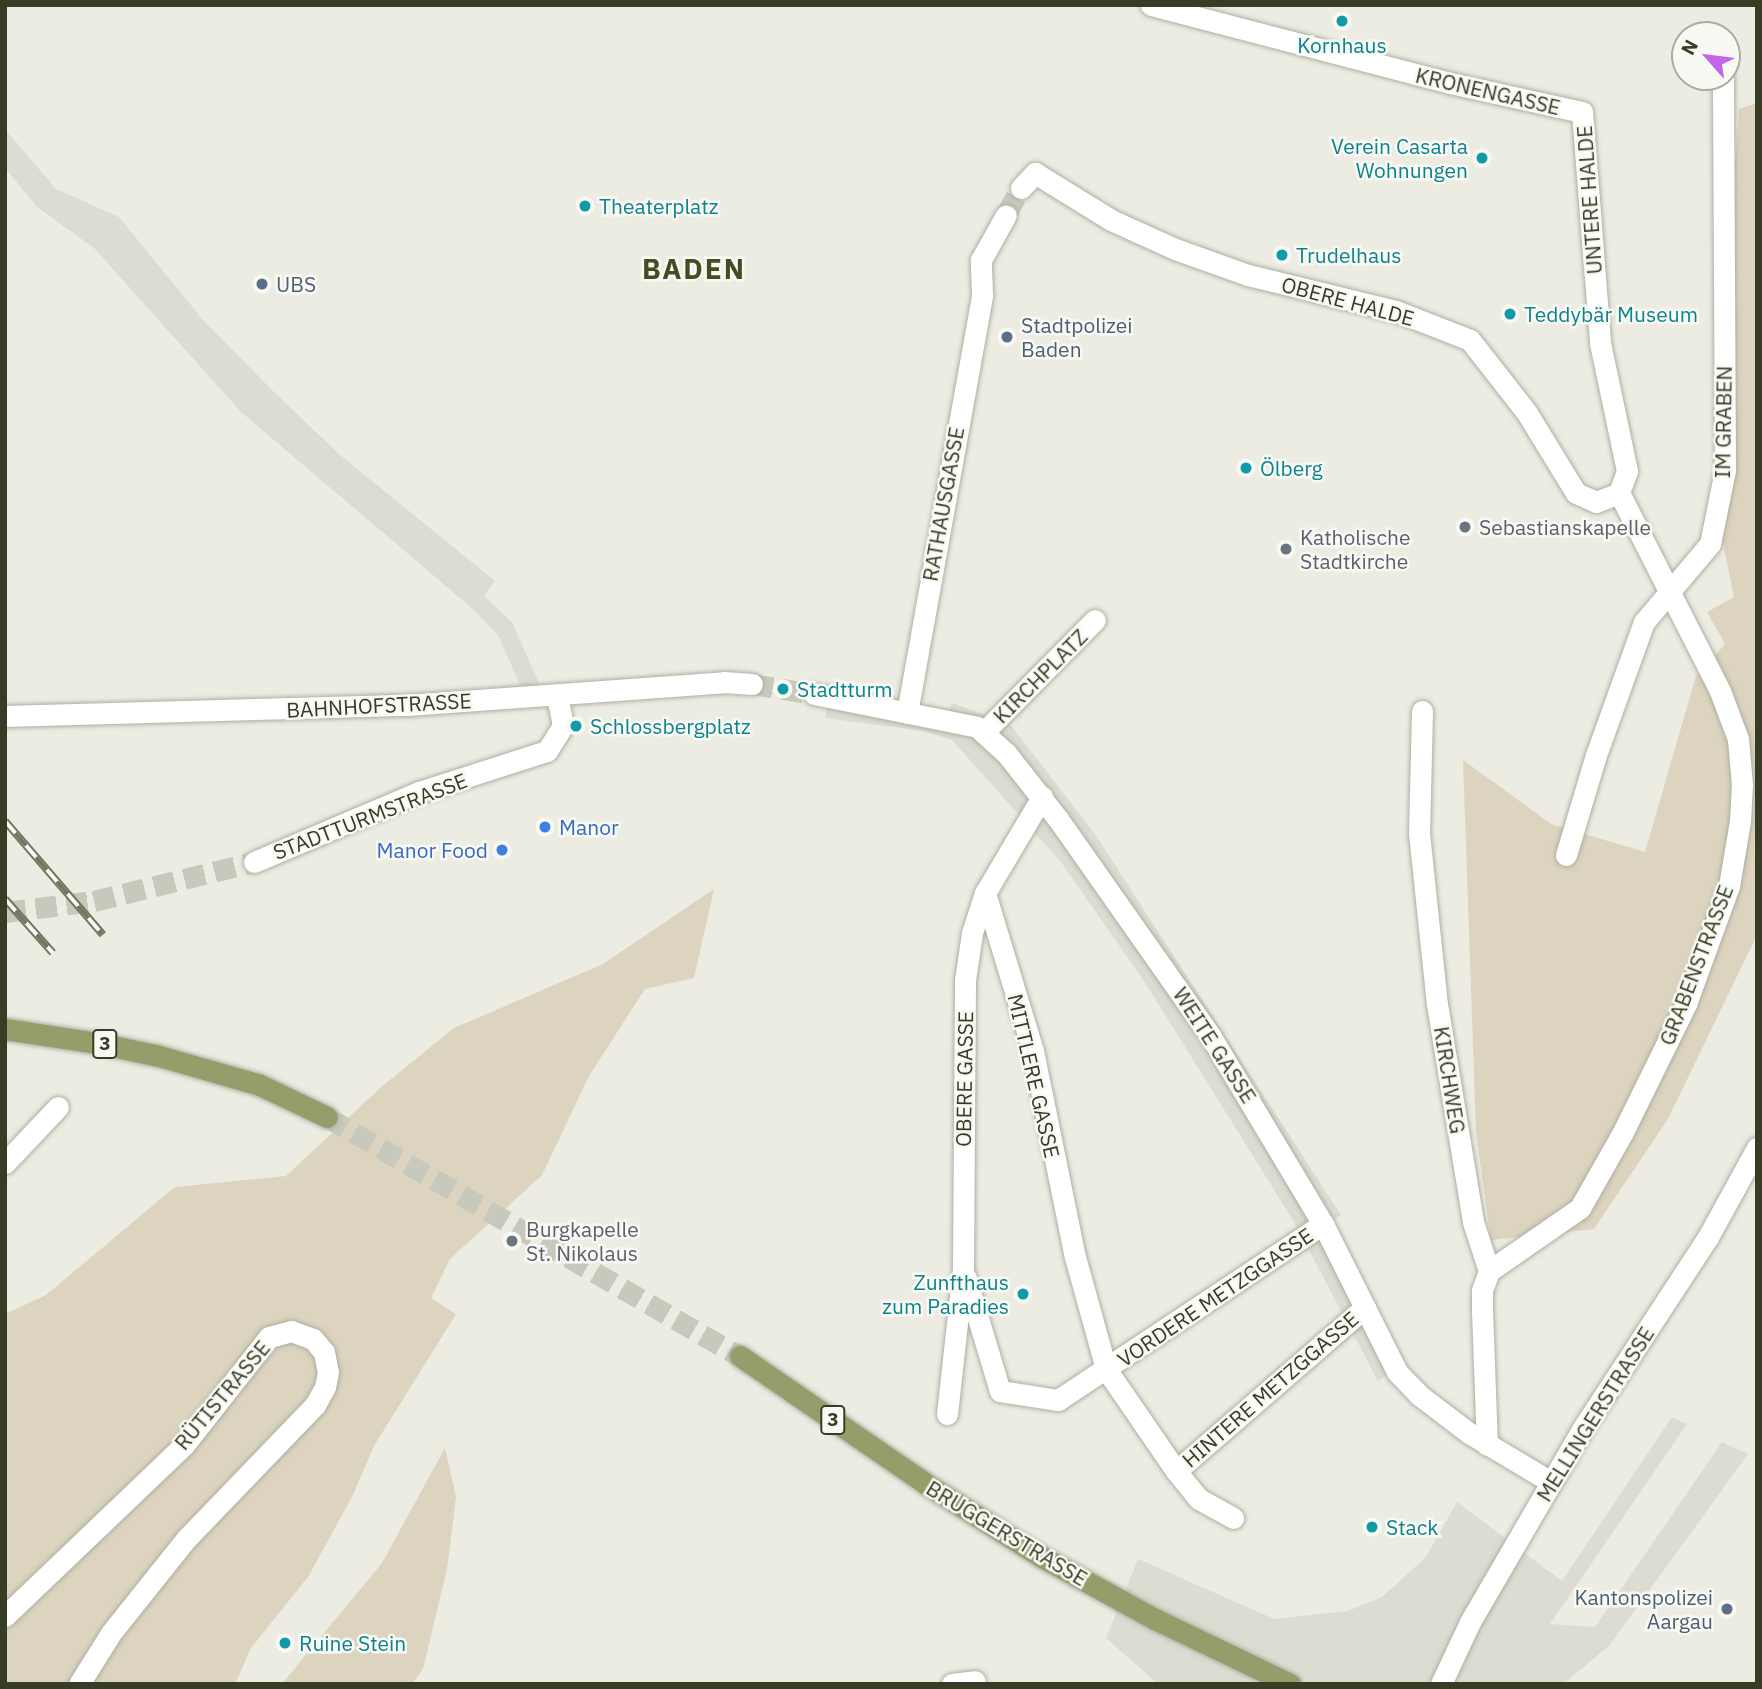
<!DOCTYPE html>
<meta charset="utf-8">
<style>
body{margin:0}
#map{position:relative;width:1762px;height:1689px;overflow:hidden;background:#ecece3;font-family:"IBM Plex Sans",sans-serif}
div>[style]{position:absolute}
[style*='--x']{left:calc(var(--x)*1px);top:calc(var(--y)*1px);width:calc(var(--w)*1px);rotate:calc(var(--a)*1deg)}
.built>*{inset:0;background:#dcdcd2}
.green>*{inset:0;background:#dcd4be}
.street-tunnel>*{height:21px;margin-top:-10.5px;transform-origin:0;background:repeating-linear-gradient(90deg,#c8c9bd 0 21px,transparent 0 31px)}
.primary-tunnel>*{height:21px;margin-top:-10.5px;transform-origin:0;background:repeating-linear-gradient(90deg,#c8c9bd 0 21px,transparent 0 31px)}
.roads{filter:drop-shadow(0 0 2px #aeb0a2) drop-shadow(0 0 2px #aeb0a2)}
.street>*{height:21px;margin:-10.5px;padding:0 10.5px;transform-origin:10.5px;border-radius:10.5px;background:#fff}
.secondary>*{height:21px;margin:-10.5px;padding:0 10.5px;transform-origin:10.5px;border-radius:10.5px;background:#fff}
.primary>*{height:21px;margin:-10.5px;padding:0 10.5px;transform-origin:10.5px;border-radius:10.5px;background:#939e6b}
.rail>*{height:8px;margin-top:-4px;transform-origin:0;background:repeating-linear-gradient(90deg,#f9f9f4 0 16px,#72785f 0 32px);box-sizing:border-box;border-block:2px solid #72785f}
.dots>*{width:19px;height:19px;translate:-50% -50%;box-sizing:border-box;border:4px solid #f9f9f4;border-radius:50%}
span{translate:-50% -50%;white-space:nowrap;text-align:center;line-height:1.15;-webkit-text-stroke:5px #f9f9f4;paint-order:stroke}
.shield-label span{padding:2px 5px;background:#f9f9f4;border:2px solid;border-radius:5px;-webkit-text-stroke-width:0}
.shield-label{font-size:19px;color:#373c24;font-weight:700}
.culture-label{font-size:21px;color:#0d838f}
.right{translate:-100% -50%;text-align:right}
.left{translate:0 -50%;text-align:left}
.street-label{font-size:21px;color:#373c24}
.service-label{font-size:21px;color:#4e5e75}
.worship-label{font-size:21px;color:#5b616d}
.shop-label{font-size:21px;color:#366cbe}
.district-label{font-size:28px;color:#434d21;font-weight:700;letter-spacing:2px}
.frame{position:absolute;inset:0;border:7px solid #373c24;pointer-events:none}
.north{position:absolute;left:1671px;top:21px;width:70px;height:70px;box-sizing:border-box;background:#f9f9f4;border:2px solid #abada1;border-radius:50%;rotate:298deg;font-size:19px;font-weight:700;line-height:28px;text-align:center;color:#373c24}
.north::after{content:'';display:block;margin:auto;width:24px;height:32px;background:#c365e8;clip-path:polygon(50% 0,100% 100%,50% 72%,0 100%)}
</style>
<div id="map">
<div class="built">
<div style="clip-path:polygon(5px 129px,56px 189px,119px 217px,203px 320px,274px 392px,340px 455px,495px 581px,484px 596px,512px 622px,542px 690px,523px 692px,498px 635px,473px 609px,241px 412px,94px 248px,37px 207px,5px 168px)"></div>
<div style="clip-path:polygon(828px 700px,943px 724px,952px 703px,1009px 723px,1095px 834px,1341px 1215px,1323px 1229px,1397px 1366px,1378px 1381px,1294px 1222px,1146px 984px,1061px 862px,952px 740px,924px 731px,825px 718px)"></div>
<div style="clip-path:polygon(1672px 1417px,1687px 1424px,1550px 1624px,1595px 1627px,1722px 1442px,1748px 1454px,1609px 1646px,1563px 1684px,1158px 1684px,1106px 1638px,1138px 1559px,1274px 1619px,1348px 1611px,1382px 1597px,1425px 1558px,1457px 1502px,1562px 1581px)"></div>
</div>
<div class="green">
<div style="clip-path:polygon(1757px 103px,1757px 935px,1668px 1119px,1594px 1229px,1491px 1240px,1476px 1133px,1463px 760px,1551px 824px,1645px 852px,1696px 676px,1725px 644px,1707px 612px,1734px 597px,1713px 494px,1739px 109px)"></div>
<div style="clip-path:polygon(714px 889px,694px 978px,645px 989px,589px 1076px,542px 1175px,450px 1259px,431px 1298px,456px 1314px,374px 1446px,352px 1497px,308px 1577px,251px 1648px,235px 1684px,5px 1684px,5px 1314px,46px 1295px,175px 1187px,286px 1176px,380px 1088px,454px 1028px,603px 964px)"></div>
<div style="clip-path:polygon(445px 1448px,456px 1497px,447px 1569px,423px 1669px,412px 1684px,282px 1684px,382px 1563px)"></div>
</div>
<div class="street-tunnel">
<div style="--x:1006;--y:215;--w:31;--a:-61"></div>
<div style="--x:752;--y:684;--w:63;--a:9.2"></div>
<div style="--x:5;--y:912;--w:90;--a:-7"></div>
<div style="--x:94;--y:901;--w:165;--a:-13.7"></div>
</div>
<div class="primary-tunnel">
<div style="--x:327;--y:1117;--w:477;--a:30.1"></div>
</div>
<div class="roads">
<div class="street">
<div style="--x:1151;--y:5;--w:309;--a:14.6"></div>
<div style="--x:1450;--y:83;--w:135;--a:12.4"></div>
<div style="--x:1582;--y:112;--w:232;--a:85.5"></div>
<div style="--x:1600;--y:343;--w:131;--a:78.1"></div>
<div style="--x:1627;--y:471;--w:23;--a:110"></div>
<div style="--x:1021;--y:188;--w:21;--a:-47"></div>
<div style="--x:1035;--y:173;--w:89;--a:31.7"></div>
<div style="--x:1111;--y:220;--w:70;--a:24.4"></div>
<div style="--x:1175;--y:249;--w:77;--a:19.6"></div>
<div style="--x:1248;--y:275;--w:152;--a:13.7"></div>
<div style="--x:1396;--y:311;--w:79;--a:21.4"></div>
<div style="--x:1470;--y:340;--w:93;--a:52"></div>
<div style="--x:1527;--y:413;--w:94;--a:58.5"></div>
<div style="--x:1576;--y:493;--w:22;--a:24"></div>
<div style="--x:1596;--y:502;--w:25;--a:-21"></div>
<div style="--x:814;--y:694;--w:166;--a:11.4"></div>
<div style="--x:977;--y:727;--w:39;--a:42"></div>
<div style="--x:1006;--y:753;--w:84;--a:51.8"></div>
<div style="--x:1058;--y:819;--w:266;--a:54.9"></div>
<div style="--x:1211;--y:1037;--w:218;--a:59.1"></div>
<div style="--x:1323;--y:1224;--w:165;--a:63.4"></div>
<div style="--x:1397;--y:1372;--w:32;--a:46"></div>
<div style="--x:1419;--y:1395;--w:63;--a:37.2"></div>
<div style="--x:1469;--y:1433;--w:96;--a:30.9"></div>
<div style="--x:1422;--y:711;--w:122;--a:91.4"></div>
<div style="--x:1419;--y:833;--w:172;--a:84"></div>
<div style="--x:1437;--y:1004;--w:221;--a:80.6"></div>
<div style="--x:1473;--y:1222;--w:52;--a:71.9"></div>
<div style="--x:1489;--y:1271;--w:20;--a:110"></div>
<div style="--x:1482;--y:1290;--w:20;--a:90"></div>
<div style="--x:1482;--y:1310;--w:135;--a:87.9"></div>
<div style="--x:907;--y:713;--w:425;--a:-79.8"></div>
<div style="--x:982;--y:295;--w:35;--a:-92"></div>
<div style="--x:981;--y:260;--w:51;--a:-60.9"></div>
<div style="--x:5;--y:716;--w:402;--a:-1.6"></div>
<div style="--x:407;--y:705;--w:318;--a:-4.1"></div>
<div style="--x:724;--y:682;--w:28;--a:4"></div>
<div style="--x:985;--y:731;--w:156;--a:-45.3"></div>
<div style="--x:1566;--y:855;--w:104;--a:-73.3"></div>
<div style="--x:1596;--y:755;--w:141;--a:-70.2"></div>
<div style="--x:1644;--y:622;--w:102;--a:-49.8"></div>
<div style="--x:1710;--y:544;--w:76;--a:-78.5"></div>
<div style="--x:1725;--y:470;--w:393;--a:-90.3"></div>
<div style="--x:254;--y:862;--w:179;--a:-23"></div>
<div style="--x:419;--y:792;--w:134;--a:-17.8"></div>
<div style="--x:547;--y:751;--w:31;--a:-58"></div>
<div style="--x:563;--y:725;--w:30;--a:-102"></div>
<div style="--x:985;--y:893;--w:165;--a:73.1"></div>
<div style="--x:1033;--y:1051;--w:210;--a:78.5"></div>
<div style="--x:1075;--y:1257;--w:116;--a:74.5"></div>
<div style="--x:1106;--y:1369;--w:124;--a:55.5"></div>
<div style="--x:1176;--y:1471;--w:36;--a:51"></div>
<div style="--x:1199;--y:1499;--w:39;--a:29"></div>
<div style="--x:5;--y:1163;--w:77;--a:-46.6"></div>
<div style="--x:1489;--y:1271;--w:111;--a:-34.7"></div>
<div style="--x:1580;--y:1208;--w:87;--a:-60.5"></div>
<div style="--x:1623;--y:1132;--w:143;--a:-63.8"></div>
<div style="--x:1686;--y:1004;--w:126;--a:-70"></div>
<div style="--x:1729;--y:886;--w:66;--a:-80.4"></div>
<div style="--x:1740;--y:821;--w:36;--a:-87"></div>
<div style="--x:1742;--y:785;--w:46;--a:-95"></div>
<div style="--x:1738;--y:739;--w:51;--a:-110.6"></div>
<div style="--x:1720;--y:691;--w:222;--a:-117"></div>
<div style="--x:966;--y:1278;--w:118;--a:73.3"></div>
<div style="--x:1000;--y:1391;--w:59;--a:8.8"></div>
<div style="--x:1058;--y:1400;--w:318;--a:-33.6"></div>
<div style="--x:947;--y:1414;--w:147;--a:-83.7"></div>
<div style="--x:963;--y:1268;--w:288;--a:-89.6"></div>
<div style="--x:965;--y:980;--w:48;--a:-81.5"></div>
<div style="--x:972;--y:933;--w:42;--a:-72"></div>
<div style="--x:985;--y:893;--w:112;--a:-59.3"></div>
<div style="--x:1176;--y:1471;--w:250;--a:-40.9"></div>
<div style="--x:5;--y:1616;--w:248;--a:-43.7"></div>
<div style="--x:184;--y:1445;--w:137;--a:-51.8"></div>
<div style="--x:269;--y:1337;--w:23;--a:-15"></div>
<div style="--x:291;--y:1331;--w:23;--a:20"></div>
<div style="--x:313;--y:1339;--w:17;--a:50"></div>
<div style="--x:324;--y:1352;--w:20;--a:79"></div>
<div style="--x:328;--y:1372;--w:15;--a:101"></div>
<div style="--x:325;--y:1387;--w:21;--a:119"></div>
<div style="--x:315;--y:1405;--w:186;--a:133.9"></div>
<div style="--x:186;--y:1539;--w:120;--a:128.6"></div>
<div style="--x:111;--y:1633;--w:60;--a:122.1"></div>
<div style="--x:952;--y:1684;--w:23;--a:-7"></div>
</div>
<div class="secondary">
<div style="--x:1441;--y:1684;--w:68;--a:-64.9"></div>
<div style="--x:1470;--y:1622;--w:225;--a:-59.8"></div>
<div style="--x:1583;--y:1428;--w:228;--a:-56.8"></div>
<div style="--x:1708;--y:1237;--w:102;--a:-61.2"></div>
</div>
<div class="primary">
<div style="--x:5;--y:1029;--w:94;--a:8.6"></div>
<div style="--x:98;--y:1043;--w:62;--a:12"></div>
<div style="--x:159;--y:1056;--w:105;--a:16"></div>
<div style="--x:260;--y:1085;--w:74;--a:25.5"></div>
<div style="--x:740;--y:1356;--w:226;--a:34.5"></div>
<div style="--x:926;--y:1484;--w:137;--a:32.2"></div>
<div style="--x:1042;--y:1557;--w:129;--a:28.8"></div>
<div style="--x:1155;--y:1619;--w:150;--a:25.7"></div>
</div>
</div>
<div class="rail">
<div style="--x:5;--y:821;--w:150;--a:49.3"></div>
<div style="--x:5;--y:899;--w:72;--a:48.4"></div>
</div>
<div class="dots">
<div style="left:1342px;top:21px;background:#0f9aa8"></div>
<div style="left:1482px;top:158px;background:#0f9aa8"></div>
<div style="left:585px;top:206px;background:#0f9aa8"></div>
<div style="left:1282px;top:255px;background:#0f9aa8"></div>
<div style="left:262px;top:284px;background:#5c6f8a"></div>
<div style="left:1510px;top:314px;background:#0f9aa8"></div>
<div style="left:1007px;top:337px;background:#5c6f8a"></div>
<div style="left:1246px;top:468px;background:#0f9aa8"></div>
<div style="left:1465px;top:527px;background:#6b7280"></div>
<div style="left:1286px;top:549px;background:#6b7280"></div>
<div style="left:783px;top:689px;background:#0f9aa8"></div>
<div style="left:576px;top:726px;background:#0f9aa8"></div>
<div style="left:545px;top:827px;background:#3f7fe0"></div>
<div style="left:502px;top:850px;background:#3f7fe0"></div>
<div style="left:512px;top:1241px;background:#6b7280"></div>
<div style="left:1023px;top:1294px;background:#0f9aa8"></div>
<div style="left:1372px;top:1527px;background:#0f9aa8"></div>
<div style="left:1727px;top:1609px;background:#5c6f8a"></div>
<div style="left:285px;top:1643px;background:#0f9aa8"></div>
</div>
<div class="shield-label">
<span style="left:105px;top:1044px">3</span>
<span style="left:833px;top:1420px">3</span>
</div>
<div class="culture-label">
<span style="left:1342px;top:45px">Kornhaus</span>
<span class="right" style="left:1468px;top:158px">Verein Casarta<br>Wohnungen</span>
<span class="left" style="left:599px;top:206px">Theaterplatz</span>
<span class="left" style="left:1296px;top:255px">Trudelhaus</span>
<span class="left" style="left:1524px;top:314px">Teddybär Museum</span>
<span class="left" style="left:1260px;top:468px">Ölberg</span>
<span class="left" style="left:797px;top:689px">Stadtturm</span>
<span class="left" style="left:590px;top:726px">Schlossbergplatz</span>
<span class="right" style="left:1009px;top:1294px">Zunfthaus<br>zum Paradies</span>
<span class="left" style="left:1386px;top:1527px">Stack</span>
<span class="left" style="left:299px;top:1643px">Ruine Stein</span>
</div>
<div class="street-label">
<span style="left:1488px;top:91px;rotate:13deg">KRONENGASSE</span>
<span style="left:1589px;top:200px;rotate:-94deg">UNTERE HALDE</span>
<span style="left:1348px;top:301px;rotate:15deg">OBERE HALDE</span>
<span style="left:1723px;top:422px;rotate:-89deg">IM GRABEN</span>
<span style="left:943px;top:504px;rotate:-80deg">RATHAUSGASSE</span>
<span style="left:1040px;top:676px;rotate:-45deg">KIRCHPLATZ</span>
<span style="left:379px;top:705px;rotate:-3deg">BAHNHOFSTRASSE</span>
<span style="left:370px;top:816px;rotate:-21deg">STADTTURMSTRASSE</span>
<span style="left:1696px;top:965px;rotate:-69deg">GRABENSTRASSE</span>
<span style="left:1215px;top:1045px;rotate:57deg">WEITE GASSE</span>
<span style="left:1034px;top:1076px;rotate:77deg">MITTLERE GASSE</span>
<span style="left:964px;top:1079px;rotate:-89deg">OBERE GASSE</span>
<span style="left:1450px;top:1080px;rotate:81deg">KIRCHWEG</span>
<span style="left:1215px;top:1297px;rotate:-34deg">VORDERE METZGGASSE</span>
<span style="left:1270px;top:1389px;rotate:-41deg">HINTERE METZGGASSE</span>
<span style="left:222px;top:1395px;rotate:-50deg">RÜTISTRASSE</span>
<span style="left:1595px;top:1414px;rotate:-58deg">MELLINGERSTRASSE</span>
<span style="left:1007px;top:1533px;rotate:31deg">BRUGGERSTRASSE</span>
</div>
<div class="service-label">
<span class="left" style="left:276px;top:284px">UBS</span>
<span class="left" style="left:1021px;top:337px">Stadtpolizei<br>Baden</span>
<span class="right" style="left:1713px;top:1609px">Kantonspolizei<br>Aargau</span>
</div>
<div class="worship-label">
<span class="left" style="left:1479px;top:527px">Sebastianskapelle</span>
<span class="left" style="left:1300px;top:549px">Katholische<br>Stadtkirche</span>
<span class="left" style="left:526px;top:1241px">Burgkapelle<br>St. Nikolaus</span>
</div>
<div class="shop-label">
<span class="left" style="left:559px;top:827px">Manor</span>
<span class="right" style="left:488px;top:850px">Manor Food</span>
</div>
<div class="district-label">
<span style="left:694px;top:269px">BADEN</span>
</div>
<div class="frame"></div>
<div class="north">N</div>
</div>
